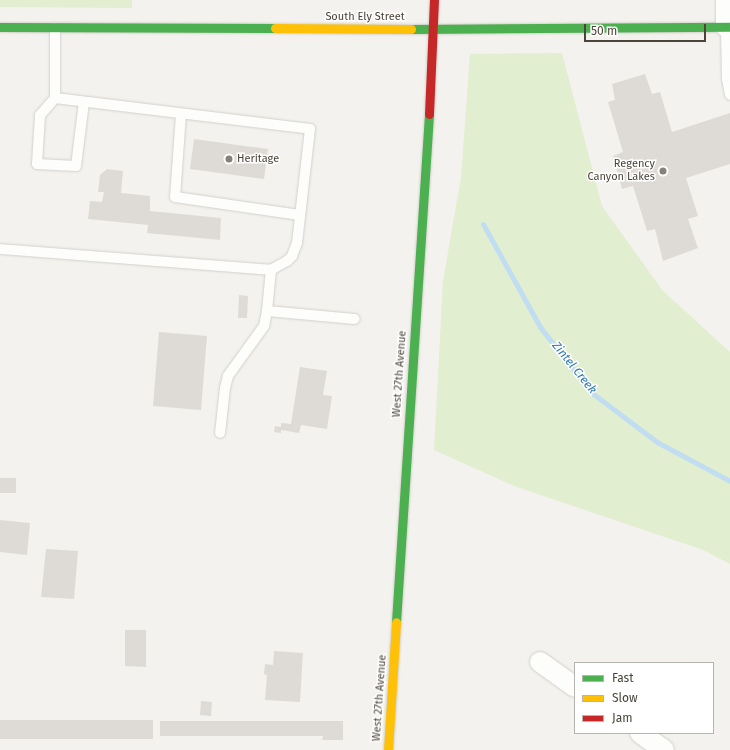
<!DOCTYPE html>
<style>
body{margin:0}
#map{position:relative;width:730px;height:750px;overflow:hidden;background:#f4f2ee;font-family:"Fira Sans",sans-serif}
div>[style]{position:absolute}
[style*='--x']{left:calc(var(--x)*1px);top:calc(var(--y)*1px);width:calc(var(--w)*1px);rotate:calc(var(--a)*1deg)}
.green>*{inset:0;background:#e1eecf}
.stream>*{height:5px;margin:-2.5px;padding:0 2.5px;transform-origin:2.5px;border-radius:2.5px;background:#c0ddf1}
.building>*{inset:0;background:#dedbd6}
.roads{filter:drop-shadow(0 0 1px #d2d0cb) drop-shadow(0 0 1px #d2d0cb)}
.lane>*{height:10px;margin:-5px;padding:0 5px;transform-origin:5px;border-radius:5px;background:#fdfdfc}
.street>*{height:20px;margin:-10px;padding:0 10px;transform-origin:10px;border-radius:10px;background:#fdfdfc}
.fast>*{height:9px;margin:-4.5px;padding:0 4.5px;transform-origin:4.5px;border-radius:4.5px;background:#4caf50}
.slow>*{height:9px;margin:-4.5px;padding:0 4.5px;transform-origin:4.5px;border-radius:4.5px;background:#ffc107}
.jam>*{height:9px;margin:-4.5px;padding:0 4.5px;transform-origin:4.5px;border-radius:4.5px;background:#c62828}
.dots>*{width:11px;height:11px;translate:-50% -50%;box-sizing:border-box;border:2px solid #fff;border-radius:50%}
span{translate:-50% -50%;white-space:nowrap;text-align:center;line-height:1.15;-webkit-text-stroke:3px #fff;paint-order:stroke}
.street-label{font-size:11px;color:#4b4439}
.poi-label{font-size:11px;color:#4b4439}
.left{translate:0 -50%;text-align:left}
.right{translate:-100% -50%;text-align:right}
.water-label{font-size:12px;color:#2e7ab2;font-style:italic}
.legend{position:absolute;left:574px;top:662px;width:140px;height:72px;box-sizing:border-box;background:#fff;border:1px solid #b7b4b0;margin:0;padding:5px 7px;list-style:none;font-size:12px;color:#4b4439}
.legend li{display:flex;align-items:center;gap:8px;height:20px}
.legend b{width:20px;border:1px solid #b7b4b0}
.scale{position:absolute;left:584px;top:24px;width:122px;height:18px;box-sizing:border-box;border:2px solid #4b4439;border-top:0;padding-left:5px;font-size:12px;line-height:14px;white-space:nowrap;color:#4b4439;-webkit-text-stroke:3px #fff;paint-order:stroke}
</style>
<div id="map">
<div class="green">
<div style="clip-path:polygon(0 0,132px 0,132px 8px,0 7px)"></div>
<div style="clip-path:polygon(562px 53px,602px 206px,663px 291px,730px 352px,730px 564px,703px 550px,514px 486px,434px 450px,443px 281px,461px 177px,470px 54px)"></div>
</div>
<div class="stream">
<div style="--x:483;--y:224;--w:118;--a:61"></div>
<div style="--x:540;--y:327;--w:84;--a:51.8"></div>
<div style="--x:592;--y:393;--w:81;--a:37"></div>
<div style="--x:657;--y:442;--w:83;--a:28.1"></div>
</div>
<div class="building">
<div style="clip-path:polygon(645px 74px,652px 94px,660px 92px,672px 132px,730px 113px,730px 164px,686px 178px,698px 216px,688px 219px,698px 248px,663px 261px,655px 229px,647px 231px,633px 186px,622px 189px,613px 156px,623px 152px,608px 102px,615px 100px,612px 84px)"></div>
<div style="clip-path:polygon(194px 139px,268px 149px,264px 179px,190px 169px)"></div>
<div style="clip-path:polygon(107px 169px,123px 171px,121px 193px,150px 196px,150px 211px,221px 218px,220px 240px,147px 233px,148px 225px,88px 219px,90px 201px,102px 202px,104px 192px,98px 192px,100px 175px)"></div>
<div style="clip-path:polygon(239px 295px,248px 296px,247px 318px,238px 318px)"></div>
<div style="clip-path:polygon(159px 332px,207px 336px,201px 410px,153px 406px)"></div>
<div style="clip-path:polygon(300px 367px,327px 371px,323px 395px,332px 396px,327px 429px,301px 425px,299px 433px,281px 430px,281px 433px,274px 432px,275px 426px,281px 427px,281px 423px,291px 424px)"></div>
<div style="clip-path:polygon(0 478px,16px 478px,16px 493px,0 493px)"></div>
<div style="clip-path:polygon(0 520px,30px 523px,27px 555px,0 552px)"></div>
<div style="clip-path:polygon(46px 549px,78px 551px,74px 599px,41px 597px)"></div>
<div style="clip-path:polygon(125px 630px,146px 630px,146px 667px,125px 666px)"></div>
<div style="clip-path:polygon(274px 651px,303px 653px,300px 702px,265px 700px,267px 675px,264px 674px,265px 664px,273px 665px)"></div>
<div style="clip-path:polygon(201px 701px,212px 702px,211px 716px,200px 715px)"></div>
<div style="clip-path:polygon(0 720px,153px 720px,153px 739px,0 739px)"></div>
<div style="clip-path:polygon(160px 721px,343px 721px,343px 740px,322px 740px,323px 736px,160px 736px)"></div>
</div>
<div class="roads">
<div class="lane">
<div style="--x:726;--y:27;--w:52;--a:88.9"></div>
<div style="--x:727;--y:79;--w:16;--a:79"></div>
<div style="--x:55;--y:28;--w:70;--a:90"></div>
<div style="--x:55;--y:98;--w:257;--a:6.9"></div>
<div style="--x:310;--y:129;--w:115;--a:96.5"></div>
<div style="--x:297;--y:243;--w:14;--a:111"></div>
<div style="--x:292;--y:256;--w:7;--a:135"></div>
<div style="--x:287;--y:261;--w:18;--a:151"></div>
<div style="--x:55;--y:98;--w:23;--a:131"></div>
<div style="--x:40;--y:115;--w:49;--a:93.5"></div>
<div style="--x:37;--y:164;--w:39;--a:3"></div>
<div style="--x:76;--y:166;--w:64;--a:-82.9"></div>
<div style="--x:181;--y:114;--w:83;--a:94.1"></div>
<div style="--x:175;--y:197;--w:126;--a:8.2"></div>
<div style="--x:0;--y:249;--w:272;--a:4.4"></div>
<div style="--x:271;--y:270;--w:41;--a:95.6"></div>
<div style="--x:267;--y:311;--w:15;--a:101"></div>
<div style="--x:264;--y:326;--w:62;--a:125.8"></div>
<div style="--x:228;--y:376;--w:12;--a:104"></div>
<div style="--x:225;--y:388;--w:45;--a:96.3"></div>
<div style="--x:267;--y:311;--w:88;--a:5.2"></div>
</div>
<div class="street">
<div style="--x:726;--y:0;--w:27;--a:90"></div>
<div style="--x:540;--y:662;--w:43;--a:35.5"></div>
<div style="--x:640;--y:733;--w:29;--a:35"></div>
</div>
<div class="fast">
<div style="--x:0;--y:27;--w:275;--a:0.2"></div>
<div style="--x:411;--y:29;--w:319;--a:-0.4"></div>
<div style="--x:396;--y:622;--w:509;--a:-86.28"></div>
</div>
<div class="slow">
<div style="--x:275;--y:28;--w:136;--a:0.4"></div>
<div style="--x:388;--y:750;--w:128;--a:-86.4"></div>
</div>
<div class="jam">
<div style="--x:429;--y:114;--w:114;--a:-87.5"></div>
</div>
</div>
<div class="dots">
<div style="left:229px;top:159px;background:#868178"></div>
<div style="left:663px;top:171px;background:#868178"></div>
</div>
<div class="street-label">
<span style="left:365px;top:17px">South Ely Street</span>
<span style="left:400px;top:374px;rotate:-86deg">West 27th Avenue</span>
<span style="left:380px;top:698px;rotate:-86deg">West 27th Avenue</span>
</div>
<div class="poi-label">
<span class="left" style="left:237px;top:159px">Heritage</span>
<span class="right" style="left:655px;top:171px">Regency<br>Canyon Lakes</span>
</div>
<div class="water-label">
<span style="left:574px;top:368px;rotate:51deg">Zintel Creek</span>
</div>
<ul class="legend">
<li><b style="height:5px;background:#4caf50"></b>Fast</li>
<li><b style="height:5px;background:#ffc107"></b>Slow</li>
<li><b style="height:5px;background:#c62828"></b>Jam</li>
</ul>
<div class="scale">50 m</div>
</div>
